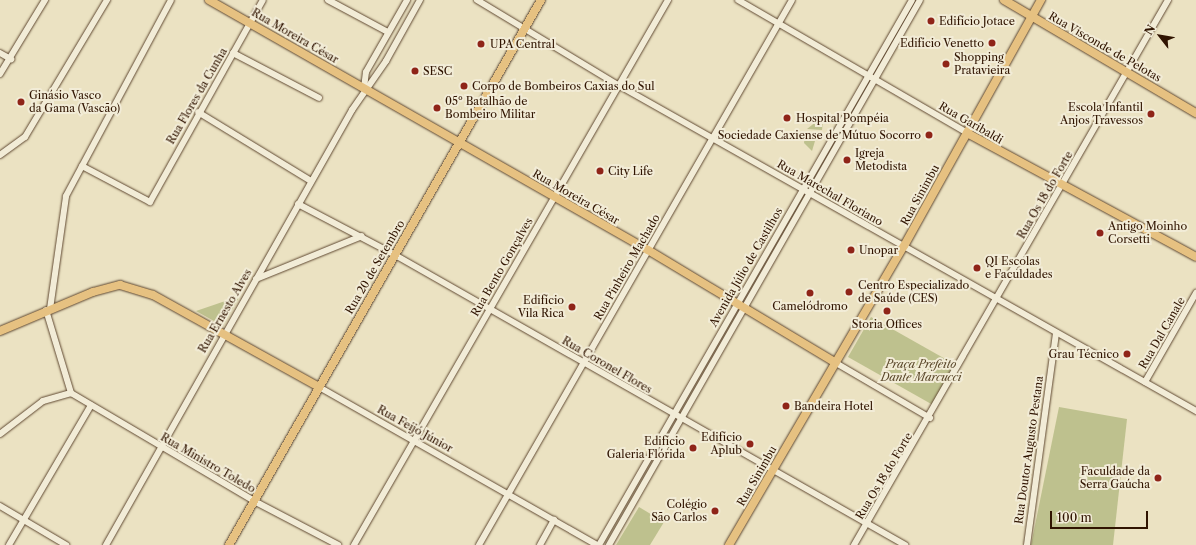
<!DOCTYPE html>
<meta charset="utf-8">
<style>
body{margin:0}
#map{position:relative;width:1196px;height:545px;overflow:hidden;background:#ebe2c2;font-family:"Libre Caslon Text",serif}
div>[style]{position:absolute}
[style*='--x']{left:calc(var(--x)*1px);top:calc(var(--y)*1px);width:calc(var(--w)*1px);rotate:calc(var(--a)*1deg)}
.green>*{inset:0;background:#bec18e}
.roads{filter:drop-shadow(0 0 1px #5f4831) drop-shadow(0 0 1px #5f4831)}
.minor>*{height:6px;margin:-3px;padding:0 3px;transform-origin:3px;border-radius:3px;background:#f2ecd7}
.major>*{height:8px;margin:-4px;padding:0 4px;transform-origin:4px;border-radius:4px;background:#e6c181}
.dots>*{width:11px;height:11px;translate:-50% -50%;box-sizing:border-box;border:2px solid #f2ecd7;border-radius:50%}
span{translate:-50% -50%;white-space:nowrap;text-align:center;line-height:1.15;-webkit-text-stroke:4px #f2ecd7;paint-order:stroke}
.poi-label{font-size:11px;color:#301401}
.left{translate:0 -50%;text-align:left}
.right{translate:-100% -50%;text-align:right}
.street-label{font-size:11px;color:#301401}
.park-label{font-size:11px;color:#5b482b;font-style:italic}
.north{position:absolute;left:1140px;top:16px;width:40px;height:40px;-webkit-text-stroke:3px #f2ecd7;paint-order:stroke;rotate:301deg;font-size:11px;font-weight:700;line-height:16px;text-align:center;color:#301401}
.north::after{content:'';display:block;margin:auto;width:14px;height:18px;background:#301401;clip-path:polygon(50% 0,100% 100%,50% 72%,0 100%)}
.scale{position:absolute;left:1050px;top:511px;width:98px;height:18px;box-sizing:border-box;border:2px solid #301401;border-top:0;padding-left:5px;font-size:12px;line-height:14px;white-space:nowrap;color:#301401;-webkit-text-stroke:3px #f2ecd7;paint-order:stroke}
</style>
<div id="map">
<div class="green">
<div style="clip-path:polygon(817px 121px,823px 121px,822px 130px,807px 129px)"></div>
<div style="clip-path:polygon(805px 133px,815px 141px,812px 151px,804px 143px)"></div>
<div style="clip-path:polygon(240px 296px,223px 326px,196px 311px)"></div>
<div style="clip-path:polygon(871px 317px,956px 365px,933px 405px,848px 357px)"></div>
<div style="clip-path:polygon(1059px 407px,1127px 419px,1113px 545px,1031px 545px)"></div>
<div style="clip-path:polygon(639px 507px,664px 522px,650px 545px,616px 545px)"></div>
</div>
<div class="roads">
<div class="minor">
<div style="--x:328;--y:0;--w:68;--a:28.1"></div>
<div style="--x:477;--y:0;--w:165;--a:31.1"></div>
<div style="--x:618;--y:85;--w:664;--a:29.42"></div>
<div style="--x:738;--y:0;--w:265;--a:30.1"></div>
<div style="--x:0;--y:53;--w:13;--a:29"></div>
<div style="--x:233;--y:53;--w:97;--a:27.6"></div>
<div style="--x:0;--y:74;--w:87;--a:-58.7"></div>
<div style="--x:364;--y:88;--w:16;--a:-83"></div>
<div style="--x:366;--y:72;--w:83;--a:-60.3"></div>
<div style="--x:198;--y:112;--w:132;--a:31.4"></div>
<div style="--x:0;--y:155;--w:31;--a:-36"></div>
<div style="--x:25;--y:137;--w:160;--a:-59.1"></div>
<div style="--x:82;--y:166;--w:77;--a:27.9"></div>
<div style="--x:150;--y:202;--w:231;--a:-60.8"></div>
<div style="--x:298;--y:204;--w:110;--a:27.7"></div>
<div style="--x:395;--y:255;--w:587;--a:29.62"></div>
<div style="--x:256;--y:279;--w:114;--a:-22.1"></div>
<div style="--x:50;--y:309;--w:114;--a:-81.9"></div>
<div style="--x:66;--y:196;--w:222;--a:-61.8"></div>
<div style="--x:46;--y:310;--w:87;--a:73.2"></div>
<div style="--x:836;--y:363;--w:109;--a:30.3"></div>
<div style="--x:1145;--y:382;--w:103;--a:-60.2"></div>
<div style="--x:319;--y:387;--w:320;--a:29.6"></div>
<div style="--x:71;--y:393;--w:212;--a:30.5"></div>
<div style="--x:254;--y:501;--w:95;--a:27.6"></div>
<div style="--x:0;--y:434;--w:54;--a:-37.5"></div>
<div style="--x:43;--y:401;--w:29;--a:-16"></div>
<div style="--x:0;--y:506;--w:77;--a:30.6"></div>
<div style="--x:9;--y:545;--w:162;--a:-59.6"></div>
<div style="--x:106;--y:545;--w:500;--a:-60.5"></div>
<div style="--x:352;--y:110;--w:60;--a:-55.2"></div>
<div style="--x:386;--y:61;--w:70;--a:-60.9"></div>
<div style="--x:354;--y:545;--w:629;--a:-60.05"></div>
<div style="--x:479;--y:545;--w:628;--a:-60.13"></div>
<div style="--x:540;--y:545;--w:29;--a:-61"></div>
<div style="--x:599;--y:545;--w:628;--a:-60.13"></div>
<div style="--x:609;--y:545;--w:627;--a:-60.29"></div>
<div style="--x:854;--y:545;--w:629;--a:-60.05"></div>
<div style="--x:1027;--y:545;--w:214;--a:-82.2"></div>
</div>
<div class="major">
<div style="--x:209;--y:0;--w:505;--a:29.66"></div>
<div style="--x:648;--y:250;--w:219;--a:31"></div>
<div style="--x:1004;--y:0;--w:223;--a:30.5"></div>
<div style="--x:967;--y:133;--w:260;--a:28.4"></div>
<div style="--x:0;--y:331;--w:101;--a:-22.8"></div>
<div style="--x:93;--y:292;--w:28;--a:-15"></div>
<div style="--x:120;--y:285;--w:34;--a:17"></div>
<div style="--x:153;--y:295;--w:190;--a:29"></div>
<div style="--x:229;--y:545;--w:628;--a:-60.21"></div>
<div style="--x:729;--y:545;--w:346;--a:-59.7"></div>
<div style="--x:904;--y:246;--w:282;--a:-60.9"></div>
</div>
</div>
<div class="dots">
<div style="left:931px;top:21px;background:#8f2418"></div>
<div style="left:992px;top:43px;background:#8f2418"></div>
<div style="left:481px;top:44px;background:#8f2418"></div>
<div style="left:946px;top:64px;background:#8f2418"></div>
<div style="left:415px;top:71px;background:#8f2418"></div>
<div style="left:464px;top:86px;background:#8f2418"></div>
<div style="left:21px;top:102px;background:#8f2418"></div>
<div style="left:437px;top:108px;background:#8f2418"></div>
<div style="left:1151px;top:114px;background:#8f2418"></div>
<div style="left:787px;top:118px;background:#8f2418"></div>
<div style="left:929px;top:135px;background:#8f2418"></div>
<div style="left:847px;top:160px;background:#8f2418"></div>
<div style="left:600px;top:171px;background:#8f2418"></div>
<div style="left:1100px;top:233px;background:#8f2418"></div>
<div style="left:851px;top:250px;background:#8f2418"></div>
<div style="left:977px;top:268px;background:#8f2418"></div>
<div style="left:849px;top:292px;background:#8f2418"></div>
<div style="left:810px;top:293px;background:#8f2418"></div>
<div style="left:572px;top:307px;background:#8f2418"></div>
<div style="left:887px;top:311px;background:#8f2418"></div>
<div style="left:1127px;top:354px;background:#8f2418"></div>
<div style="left:786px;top:406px;background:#8f2418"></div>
<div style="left:750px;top:444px;background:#8f2418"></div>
<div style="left:693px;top:448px;background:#8f2418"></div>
<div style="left:1158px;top:478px;background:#8f2418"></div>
<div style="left:715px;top:511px;background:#8f2418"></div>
</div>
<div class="poi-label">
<span class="left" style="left:939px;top:21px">Edifício Jotace</span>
<span class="right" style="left:984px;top:43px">Edifício Venetto</span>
<span class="left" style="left:490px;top:44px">UPA Central</span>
<span class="left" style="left:954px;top:64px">Shopping<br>Pratavieira</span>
<span class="left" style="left:423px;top:71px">SESC</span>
<span class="left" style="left:472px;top:86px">Corpo de Bombeiros Caxias do Sul</span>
<span class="left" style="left:29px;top:102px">Ginásio Vasco<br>da Gama (Vascão)</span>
<span class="left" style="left:445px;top:108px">05º Batalhão de<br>Bombeiro Militar</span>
<span class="right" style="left:1143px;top:114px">Escola Infantil<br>Anjos Travessos</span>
<span class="left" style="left:796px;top:118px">Hospital Pompéia</span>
<span class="right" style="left:921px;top:135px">Sociedade Caxiense de Mútuo Socorro</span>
<span class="left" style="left:855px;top:160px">Igreja<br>Metodista</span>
<span class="left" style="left:608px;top:171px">City Life</span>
<span class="left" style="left:1108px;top:233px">Antigo Moinho<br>Corsetti</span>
<span class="left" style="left:859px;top:250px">Unopar</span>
<span class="left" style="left:985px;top:268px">QI Escolas<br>e Faculdades</span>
<span class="left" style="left:858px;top:292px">Centro Especializado<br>de Saúde (CES)</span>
<span class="right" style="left:564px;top:307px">Edifício<br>Vila Rica</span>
<span style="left:810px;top:306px">Camelódromo</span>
<span style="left:887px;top:324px">Storia Offices</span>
<span class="right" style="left:1119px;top:354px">Grau Técnico</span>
<span class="left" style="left:794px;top:406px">Bandeira Hotel</span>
<span class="right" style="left:742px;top:444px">Edifício<br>Aplub</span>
<span class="right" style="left:685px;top:448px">Edifício<br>Galeria Flórida</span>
<span class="right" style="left:1150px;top:478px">Faculdade da<br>Serra Gaúcha</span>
<span class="right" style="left:707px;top:511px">Colégio<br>São Carlos</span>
</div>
<div class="street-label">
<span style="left:295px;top:36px;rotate:30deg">Rua Moreira César</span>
<span style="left:1105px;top:47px;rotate:30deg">Rua Visconde de Pelotas</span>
<span style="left:197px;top:96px;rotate:-60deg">Rua Flores da Cunha</span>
<span style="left:971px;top:123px;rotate:30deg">Rua Garibaldi</span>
<span style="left:830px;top:193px;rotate:30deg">Rua Marechal Floriano</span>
<span style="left:920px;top:195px;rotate:-61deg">Rua Sinimbu</span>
<span style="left:1045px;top:195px;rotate:-60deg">Rua Os 18 do Forte</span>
<span style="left:576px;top:197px;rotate:30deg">Rua Moreira César</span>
<span style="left:375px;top:267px;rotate:-60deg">Rua 20 de Setembro</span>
<span style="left:502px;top:267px;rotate:-60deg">Rua Bento Gonçalves</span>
<span style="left:627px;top:267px;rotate:-60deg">Rua Pinheiro Machado</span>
<span style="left:746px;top:267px;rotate:-60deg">Avenida Júlio de Castilhos</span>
<span style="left:225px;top:311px;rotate:-60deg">Rua Ernesto Alves</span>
<span style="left:1162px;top:333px;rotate:-60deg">Rua Dal Canale</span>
<span style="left:607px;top:365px;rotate:30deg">Rua Coronel Flores</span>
<span style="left:415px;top:429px;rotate:29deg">Rua Feijó Júnior</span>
<span style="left:1029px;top:450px;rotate:-82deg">Rua Doutor Augusto Pestana</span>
<span style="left:208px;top:463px;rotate:30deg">Rua Ministro Toledo</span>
<span style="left:757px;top:476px;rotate:-60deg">Rua Sinimbu</span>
<span style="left:884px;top:476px;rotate:-59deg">Rua Os 18 do Forte</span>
</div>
<div class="park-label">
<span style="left:921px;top:371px">Praça Prefeito<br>Dante Marcucci</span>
</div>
<div class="north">N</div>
<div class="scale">100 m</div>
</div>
